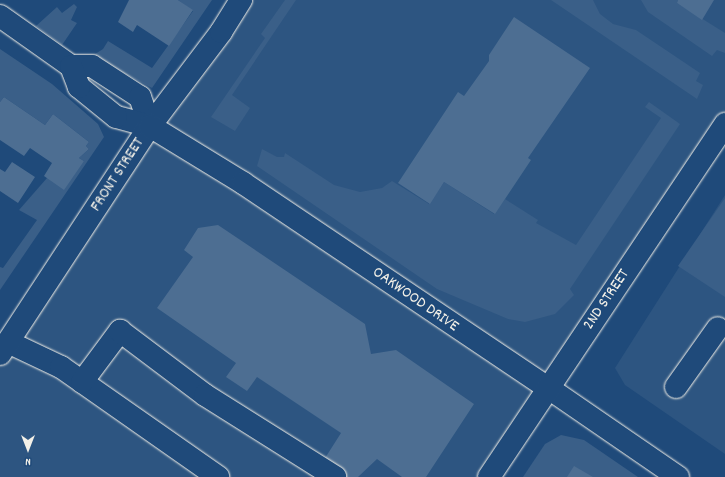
<!DOCTYPE html>
<style>
body{margin:0}
#map{position:relative;width:725px;height:477px;overflow:hidden;background:#1f4a7a;font-family:Dekko,sans-serif}
div>[style]{position:absolute}
[style*='--x']{left:calc(var(--x)*1px);top:calc(var(--y)*1px);width:calc(var(--w)*1px);rotate:calc(var(--a)*1deg)}
.built>*{inset:0;background:#2d5581}
.green>*{inset:0;background:#3a5f88}
.building>*{inset:0;background:#4d6e92}
.roads{filter:drop-shadow(0 0 1px #f4f1e8) drop-shadow(0 0 1px #f4f1e8)}
.minor>*{height:22px;margin:-11px;padding:0 11px;transform-origin:11px;border-radius:11px;background:#1f4a7a}
.major>*{height:22px;margin:-11px;padding:0 11px;transform-origin:11px;border-radius:11px;background:#1f4a7a}
span{translate:-50% -50%;white-space:nowrap;text-align:center;line-height:1.15;-webkit-text-stroke:3px #1f4a7a;paint-order:stroke}
.street-label{font-size:16px;color:#f4f1e8}
.north{position:absolute;left:8px;top:429px;width:40px;height:40px;-webkit-text-stroke:3px #1f4a7a;paint-order:stroke;rotate:180deg;font-size:11px;font-weight:700;line-height:16px;text-align:center;color:#f4f1e8}
.north::after{content:'';display:block;margin:auto;width:14px;height:18px;background:#f4f1e8;clip-path:polygon(50% 0,100% 100%,50% 72%,0 100%)}
</style>
<div id="map">
<div class="built">
<div style="clip-path:polygon(241px 0,725px 0,725px 124px,489px 477px,0 477px,0 338px)"></div>
<div style="clip-path:polygon(725px 195px,725px 454px,625px 385px,615px 368px)"></div>
</div>
<div class="green">
<div style="clip-path:polygon(178px 0,212px 0,152px 88px,92px 56px,103px 49px,108px 41px,152px 68px,193px 11px)"></div>
<div style="clip-path:polygon(285px 0,296px 0,232px 95px,250px 108px,235px 131px,211px 117px,265px 38px,261px 34px)"></div>
<div style="clip-path:polygon(551px 0,593px 0,600px 14px,613px 24px,636px 30px,700px 73px,696px 81px,703px 85px,697px 99px)"></div>
<div style="clip-path:polygon(641px 0,678px 0,677px 3px,725px 33px,725px 53px,717px 50px,712px 56px,648px 12px)"></div>
<div style="clip-path:polygon(74px 4px,77px 7px,71px 20px,77px 23px,62px 45px,36px 26px,57px 7px,62px 13px)"></div>
<div style="clip-path:polygon(0 49px,52px 84px,98px 124px,104px 137px,0 290px,0 267px,3px 268px,37px 220px,19px 210px,47px 178px,84px 161px,79px 158px,89px 149px,86px 146px,89px 142px,53px 114px,45px 125px,4px 97px,0 102px)"></div>
<div style="clip-path:polygon(649px 102px,680px 124px,570px 289px,574px 295px,555px 314px,525px 322px,508px 319px,437px 289px,257px 166px,262px 149px,277px 157px,284px 157px,285px 153px,334px 185px,360px 192px,382px 188px,392px 181px,429px 204px,444px 182px,494px 214px,505px 199px,538px 220px,536px 223px,576px 245px,661px 118px,645px 107px)"></div>
<div style="clip-path:polygon(725px 198px,725px 297px,678px 266px)"></div>
<div style="clip-path:polygon(561px 435px,584px 440px,638px 477px,523px 477px,545px 444px)"></div>
</div>
<div class="building">
<div style="clip-path:polygon(129px 0,178px 0,193px 10px,169px 46px,137px 25px,133px 32px,118px 22px)"></div>
<div style="clip-path:polygon(678px 0,714px 0,702px 20px,677px 3px)"></div>
<div style="clip-path:polygon(514px 17px,590px 68px,528px 158px,531px 160px,495px 214px,444px 182px,430px 204px,398px 183px,458px 92px,464px 96px,489px 61px,489px 55px)"></div>
<div style="clip-path:polygon(4px 97px,45px 125px,53px 114px,89px 142px,86px 146px,89px 149px,79px 158px,84px 161px,64px 190px,44px 176px,52px 163px,30px 148px,24px 156px,0 140px,0 102px)"></div>
<div style="clip-path:polygon(12px 162px,35px 177px,18px 203px,0 191px,0 169px,5px 172px)"></div>
<div style="clip-path:polygon(218px 225px,365px 324px,371px 354px,396px 350px,474px 404px,426px 477px,402px 477px,377px 459px,358px 477px,313px 477px,341px 433px,257px 377px,247px 391px,226px 377px,236px 363px,157px 308px,193px 257px,184px 250px,198px 228px)"></div>
<div style="clip-path:polygon(574px 466px,593px 477px,567px 477px)"></div>
</div>
<div class="roads">
<div class="minor">
<div style="--x:0;--y:16;--w:87;--a:35.2"></div>
<div style="--x:71;--y:66;--w:21;--a:0"></div>
<div style="--x:92;--y:66;--w:57;--a:32.9"></div>
<div style="--x:140;--y:97;--w:31;--a:71"></div>
<div style="--x:150;--y:126;--w:35;--a:-165"></div>
<div style="--x:116;--y:117;--w:48;--a:-141"></div>
<div style="--x:79;--y:87;--w:22;--a:-111"></div>
<div style="--x:150;--y:126;--w:118;--a:-52.9"></div>
<div style="--x:221;--y:32;--w:38;--a:-58"></div>
<div style="--x:8;--y:342;--w:59;--a:25.3"></div>
<div style="--x:61;--y:367;--w:192;--a:35"></div>
<div style="--x:82;--y:382;--w:64;--a:-53.3"></div>
<div style="--x:120;--y:331;--w:106;--a:37"></div>
<div style="--x:205;--y:395;--w:154;--a:32.2"></div>
<div style="--x:547;--y:387;--w:159;--a:34.5"></div>
<div style="--x:676;--y:387;--w:72;--a:-54.6"></div>
</div>
<div class="major">
<div style="--x:0;--y:354;--w:273;--a:-56.7"></div>
<div style="--x:150;--y:126;--w:109;--a:31.5"></div>
<div style="--x:243;--y:183;--w:366;--a:33.9"></div>
<div style="--x:489;--y:477;--w:425;--a:-56.2"></div>
</div>
</div>
<div class="street-label">
<span style="left:118px;top:175px;rotate:-57deg">FRONT STREET</span>
<span style="left:415px;top:300px;rotate:35deg">OAKWOOD DRIVE</span>
<span style="left:607px;top:300px;rotate:-56deg">2ND STREET</span>
</div>
<div class="north">N</div>
</div>
